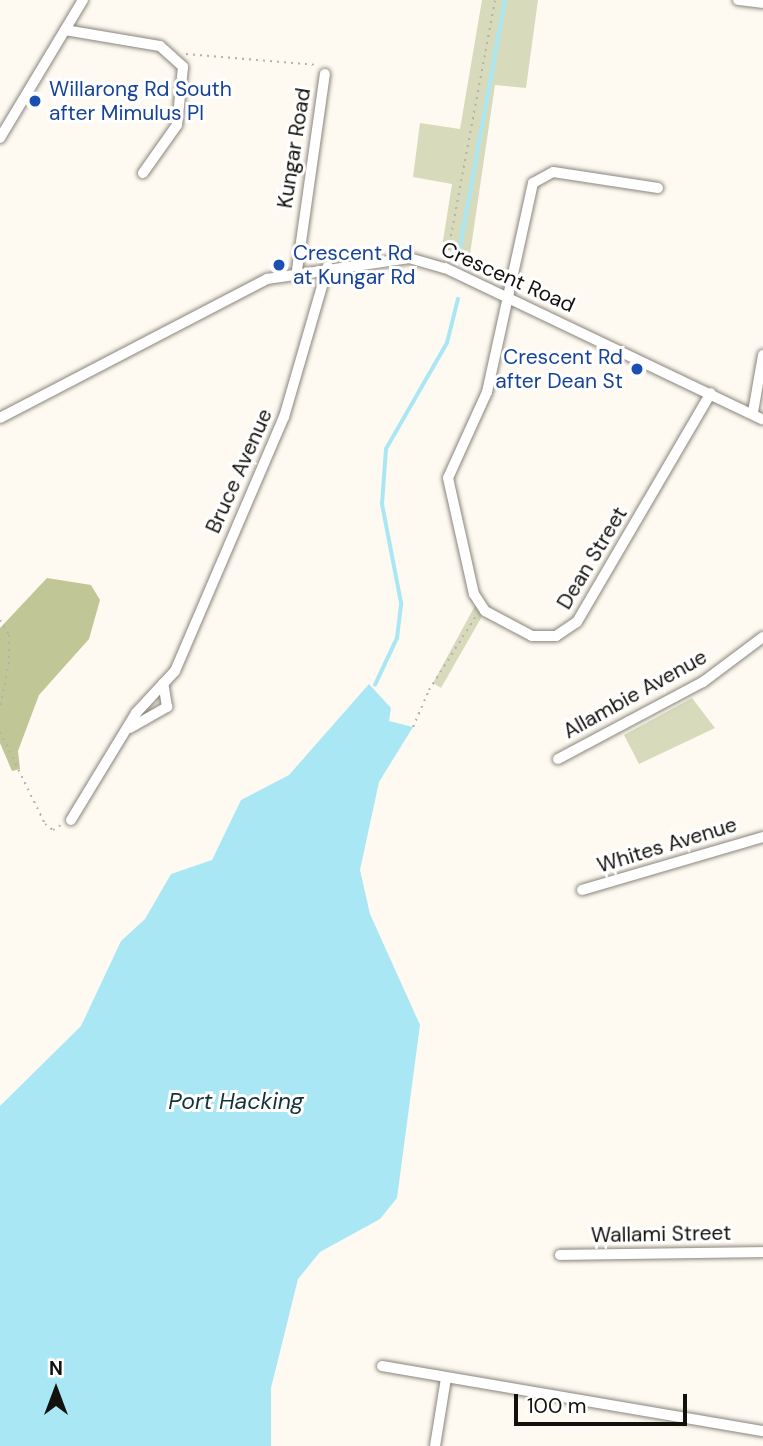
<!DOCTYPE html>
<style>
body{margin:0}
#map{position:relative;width:763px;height:1446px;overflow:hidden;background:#fefaf1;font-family:"DM Sans",sans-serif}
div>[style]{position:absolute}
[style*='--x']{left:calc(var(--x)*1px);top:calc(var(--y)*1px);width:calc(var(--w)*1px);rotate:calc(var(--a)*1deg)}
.green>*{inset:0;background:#d7dabb}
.forest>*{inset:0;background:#c0c695}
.water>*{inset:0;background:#a9e7f5}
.stream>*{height:3.5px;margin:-1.75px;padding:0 1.75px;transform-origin:1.75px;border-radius:1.75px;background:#a9e7f5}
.path>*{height:2px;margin-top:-1px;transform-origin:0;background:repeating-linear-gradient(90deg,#b5b2ab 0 2px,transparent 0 7px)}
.roads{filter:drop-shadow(0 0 2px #89857d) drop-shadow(0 0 2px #89857d)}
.minor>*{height:10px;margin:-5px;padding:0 5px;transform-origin:5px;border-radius:5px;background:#fff}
.dots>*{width:19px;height:19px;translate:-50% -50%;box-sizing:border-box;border:4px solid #fff;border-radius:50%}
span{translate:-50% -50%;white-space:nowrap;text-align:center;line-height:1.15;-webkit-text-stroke:6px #fff;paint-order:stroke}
.transit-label{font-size:21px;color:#164399}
.left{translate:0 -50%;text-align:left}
.right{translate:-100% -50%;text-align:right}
.street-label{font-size:21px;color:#12110e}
.water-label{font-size:23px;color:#133239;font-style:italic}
.north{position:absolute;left:21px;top:1355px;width:70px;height:70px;-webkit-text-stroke:5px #fff;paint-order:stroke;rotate:0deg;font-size:19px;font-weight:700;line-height:28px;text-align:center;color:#12110e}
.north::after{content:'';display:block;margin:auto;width:24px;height:32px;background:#12110e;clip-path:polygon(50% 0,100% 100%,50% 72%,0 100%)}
.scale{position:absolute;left:514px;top:1394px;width:173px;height:32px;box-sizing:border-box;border:4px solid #12110e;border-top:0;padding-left:9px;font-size:21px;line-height:24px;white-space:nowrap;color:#12110e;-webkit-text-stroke:5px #fff;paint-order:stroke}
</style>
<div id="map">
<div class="green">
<div style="clip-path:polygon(482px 0,538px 0,526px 88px,495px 85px,469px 261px,442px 247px,452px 184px,413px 177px,420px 123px,460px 129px)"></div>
<div style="clip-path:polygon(477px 602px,485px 611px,441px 688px,433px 683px)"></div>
<div style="clip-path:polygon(692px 698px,715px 728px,639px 764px,624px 735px)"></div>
</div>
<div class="forest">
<div style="clip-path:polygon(47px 578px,91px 585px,100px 600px,89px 639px,39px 695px,18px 751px,20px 769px,12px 771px,0 743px,0 628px)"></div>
</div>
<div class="water">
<div style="clip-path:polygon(369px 684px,391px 708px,389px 721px,413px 727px,379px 782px,360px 870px,370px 914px,420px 1025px,397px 1198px,380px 1219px,320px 1252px,298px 1279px,271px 1388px,271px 1446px,0 1446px,0 1106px,81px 1026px,121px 941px,145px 919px,171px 874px,212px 860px,241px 800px,289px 775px)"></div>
</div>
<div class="stream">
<div style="--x:458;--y:258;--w:262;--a:-79.7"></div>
<div style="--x:375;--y:685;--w:52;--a:-64.9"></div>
<div style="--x:397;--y:638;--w:35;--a:-83"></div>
<div style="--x:401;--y:603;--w:101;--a:-100.9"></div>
<div style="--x:382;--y:504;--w:55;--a:-85.8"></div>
<div style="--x:386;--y:449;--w:122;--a:-60.1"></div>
<div style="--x:447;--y:343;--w:45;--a:-76"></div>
</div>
<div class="path">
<div style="--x:186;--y:54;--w:132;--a:4.8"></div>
<div style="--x:447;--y:257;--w:261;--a:-79.4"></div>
<div style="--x:0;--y:620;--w:17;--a:59"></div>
<div style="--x:9;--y:635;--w:27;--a:90"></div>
<div style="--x:9;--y:662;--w:47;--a:101.1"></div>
<div style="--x:413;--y:727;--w:40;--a:-66.6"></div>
<div style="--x:429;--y:690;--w:88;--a:-57.6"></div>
<div style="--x:0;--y:732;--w:102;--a:63.9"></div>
<div style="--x:45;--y:824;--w:10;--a:37"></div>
<div style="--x:53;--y:830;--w:9;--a:-32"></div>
</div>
<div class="roads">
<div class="minor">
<div style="--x:738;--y:0;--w:25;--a:7"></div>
<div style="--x:65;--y:30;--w:96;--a:9.6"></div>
<div style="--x:160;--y:46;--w:31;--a:42"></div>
<div style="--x:183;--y:67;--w:58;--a:95.9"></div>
<div style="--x:177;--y:125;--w:59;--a:125.3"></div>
<div style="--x:0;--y:138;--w:161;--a:-59"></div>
<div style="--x:658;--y:188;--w:106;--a:-171.3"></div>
<div style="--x:553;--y:172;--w:23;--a:151"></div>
<div style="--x:533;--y:183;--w:214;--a:102.4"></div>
<div style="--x:487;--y:392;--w:94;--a:114.4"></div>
<div style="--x:448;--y:478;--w:119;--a:77.4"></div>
<div style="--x:474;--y:594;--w:20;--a:57"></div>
<div style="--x:485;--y:611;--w:53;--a:28"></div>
<div style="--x:532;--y:636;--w:24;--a:0"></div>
<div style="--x:556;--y:636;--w:25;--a:-34"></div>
<div style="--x:577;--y:622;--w:265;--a:-59.7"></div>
<div style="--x:297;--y:270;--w:198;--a:-81.9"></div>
<div style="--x:753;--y:412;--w:58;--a:-80"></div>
<div style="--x:0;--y:418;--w:301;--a:-27.5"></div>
<div style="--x:267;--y:279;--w:144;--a:-8.4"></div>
<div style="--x:409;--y:258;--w:37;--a:16"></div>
<div style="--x:445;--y:268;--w:352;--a:25.5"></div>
<div style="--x:130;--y:728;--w:43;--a:-29.6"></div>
<div style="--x:167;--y:707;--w:24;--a:-99"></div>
<div style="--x:558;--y:759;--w:164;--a:-28"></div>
<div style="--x:703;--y:682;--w:75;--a:-36.9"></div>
<div style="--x:71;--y:820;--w:125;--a:-58.7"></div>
<div style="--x:136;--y:713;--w:57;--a:-47.1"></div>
<div style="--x:175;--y:671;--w:276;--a:-66.8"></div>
<div style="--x:284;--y:417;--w:157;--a:-73.8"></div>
<div style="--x:582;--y:890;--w:189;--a:-16.3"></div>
<div style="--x:560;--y:1255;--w:203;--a:-0.8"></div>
<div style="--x:382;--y:1366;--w:387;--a:9.7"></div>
<div style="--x:435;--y:1446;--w:69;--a:-80.8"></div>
</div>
</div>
<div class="dots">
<div style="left:35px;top:101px;background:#1a4fb4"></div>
<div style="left:279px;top:265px;background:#1a4fb4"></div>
<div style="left:637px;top:369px;background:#1a4fb4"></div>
</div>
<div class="transit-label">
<span class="left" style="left:49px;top:101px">Willarong Rd South<br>after Mimulus Pl</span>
<span class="left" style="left:293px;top:265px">Crescent Rd<br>at Kungar Rd</span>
<span class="right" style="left:623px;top:369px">Crescent Rd<br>after Dean St</span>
</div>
<div class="street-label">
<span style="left:294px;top:148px;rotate:-81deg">Kungar Road</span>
<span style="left:508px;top:277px;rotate:24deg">Crescent Road</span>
<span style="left:239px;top:471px;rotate:-66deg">Bruce Avenue</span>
<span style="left:592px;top:558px;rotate:-59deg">Dean Street</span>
<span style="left:635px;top:694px;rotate:-29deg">Allambie Avenue</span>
<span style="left:667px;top:845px;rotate:-17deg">Whites Avenue</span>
<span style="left:661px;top:1234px;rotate:-1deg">Wallami Street</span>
</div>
<div class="water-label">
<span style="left:236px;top:1101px">Port Hacking</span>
</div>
<div class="north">N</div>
<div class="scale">100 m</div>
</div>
